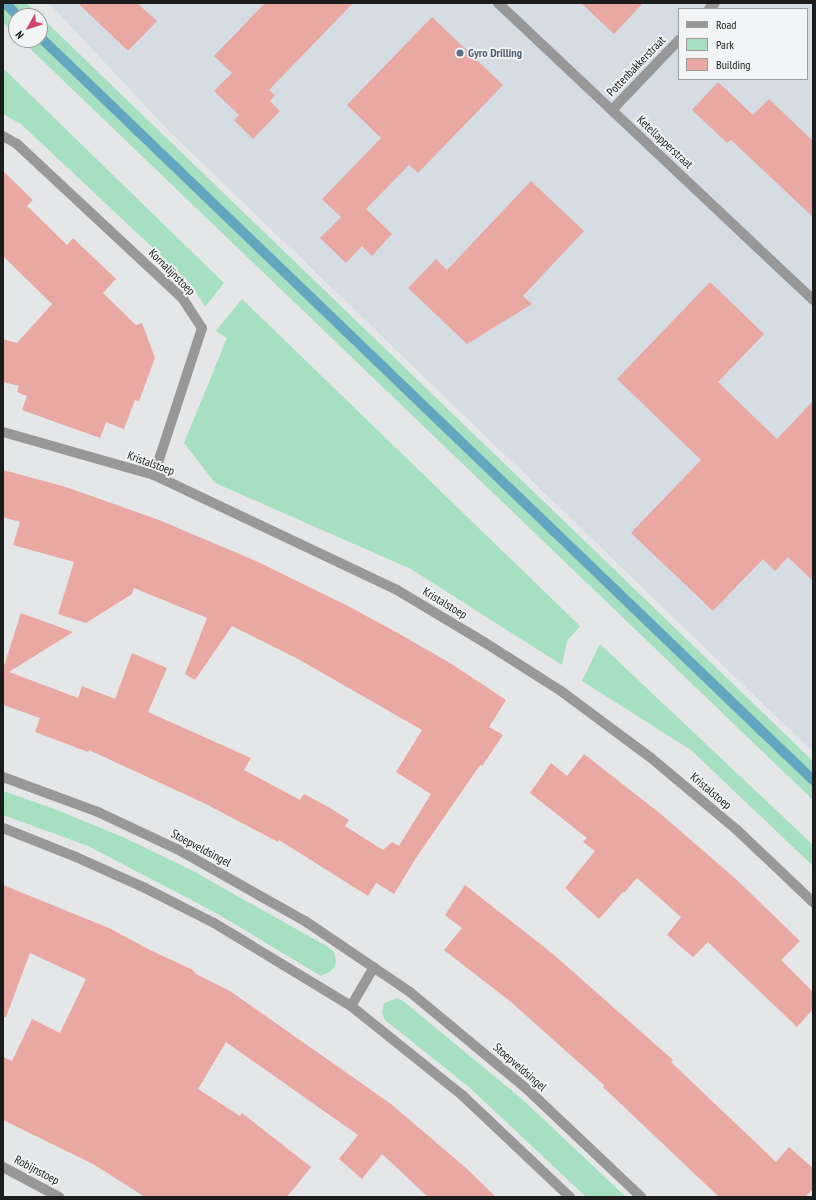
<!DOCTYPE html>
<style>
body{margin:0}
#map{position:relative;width:816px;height:1200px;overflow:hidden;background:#e5e6e8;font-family:"PT Sans Narrow",sans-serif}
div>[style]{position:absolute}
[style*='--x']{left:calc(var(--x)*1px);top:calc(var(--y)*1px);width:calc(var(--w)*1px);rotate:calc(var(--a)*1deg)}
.built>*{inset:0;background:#d5dce3}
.green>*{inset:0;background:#a7e0c1}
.stream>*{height:10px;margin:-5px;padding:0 5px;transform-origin:5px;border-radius:5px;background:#62a7bf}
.building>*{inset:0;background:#e9a8a2}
.minor>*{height:10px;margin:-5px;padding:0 5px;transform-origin:5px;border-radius:5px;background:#999898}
.dots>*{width:11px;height:11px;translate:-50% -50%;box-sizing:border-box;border:2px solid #f2f4f5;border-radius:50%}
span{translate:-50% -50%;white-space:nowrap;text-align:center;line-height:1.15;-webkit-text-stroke:3.5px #f2f4f5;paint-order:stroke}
.service-label{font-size:12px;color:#4e5e75;font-weight:700}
.left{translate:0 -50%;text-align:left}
.street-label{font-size:12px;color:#1b1c1c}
.frame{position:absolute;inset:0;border:4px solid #1b1c1c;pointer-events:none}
.legend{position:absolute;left:678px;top:8px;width:130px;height:72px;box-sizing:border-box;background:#f2f4f5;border:1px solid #9c9e9e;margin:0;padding:5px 7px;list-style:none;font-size:12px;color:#1b1c1c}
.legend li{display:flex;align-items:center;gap:8px;height:20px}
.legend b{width:20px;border:1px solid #9c9e9e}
.north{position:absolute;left:8px;top:8px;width:40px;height:40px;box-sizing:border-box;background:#f2f4f5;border:1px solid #9c9e9e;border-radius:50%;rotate:231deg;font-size:11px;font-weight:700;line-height:16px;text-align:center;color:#1b1c1c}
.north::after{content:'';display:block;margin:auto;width:14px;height:18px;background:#d1436a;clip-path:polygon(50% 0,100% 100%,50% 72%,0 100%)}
</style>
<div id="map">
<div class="built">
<div style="clip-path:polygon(evenodd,49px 3px,813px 3px,813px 752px,167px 129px,49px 3px,679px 9px,807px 9px,807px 79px,679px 79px,679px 9px)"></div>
</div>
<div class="green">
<div style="clip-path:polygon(3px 3px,26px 3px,40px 16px,16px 16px,16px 35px,3px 23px)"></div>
<div style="clip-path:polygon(40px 16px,813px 761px,813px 800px,21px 40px,40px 40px)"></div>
<div style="clip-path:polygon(3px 68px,224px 283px,205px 307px,195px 290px,186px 279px,21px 124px,3px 114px)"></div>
<div style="clip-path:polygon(242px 299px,580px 626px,567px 641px,562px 665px,411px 569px,215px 483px,184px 443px,227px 338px,216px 331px)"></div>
<div style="clip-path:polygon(600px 644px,813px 845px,813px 866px,691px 750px,582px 681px)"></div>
<div style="clip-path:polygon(3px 791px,52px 808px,125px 838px,193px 871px,328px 947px,334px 952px,336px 960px,335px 966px,330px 972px,321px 976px,218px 914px,88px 846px,3px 815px)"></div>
<div style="clip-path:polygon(397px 998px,403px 1001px,522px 1099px,626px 1197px,586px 1197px,469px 1087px,385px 1020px,382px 1013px,384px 1003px)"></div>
</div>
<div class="stream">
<div style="--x:5;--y:3;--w:18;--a:45"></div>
<div style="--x:40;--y:37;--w:1072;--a:43.87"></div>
</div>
<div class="building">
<div style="clip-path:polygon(78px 3px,137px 3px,157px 21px,128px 51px)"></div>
<div style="clip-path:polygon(265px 3px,353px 3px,269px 90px,275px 95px,270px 101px,280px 111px,253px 139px,234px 120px,239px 115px,214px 91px,232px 73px,214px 56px)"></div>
<div style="clip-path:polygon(581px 3px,643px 3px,614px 34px)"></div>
<div style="clip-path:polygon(432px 17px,503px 85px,418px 173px,409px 165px,366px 209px,392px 234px,372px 256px,362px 246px,346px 263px,320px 238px,341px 217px,322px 199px,381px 138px,347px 105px)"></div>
<div style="clip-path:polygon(718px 82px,753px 115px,769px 99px,813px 141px,813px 217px,731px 140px,727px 143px,692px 110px)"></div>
<div style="clip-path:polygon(3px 171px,33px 200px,27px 206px,67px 245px,73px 238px,116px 279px,103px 293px,136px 325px,142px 323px,155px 358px,139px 401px,135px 400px,124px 429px,106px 422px,100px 438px,22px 410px,27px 396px,17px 392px,19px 386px,3px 382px,3px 339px,17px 343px,52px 304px,3px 256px)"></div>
<div style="clip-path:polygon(531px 181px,584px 231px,523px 296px,532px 304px,467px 344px,408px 288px,436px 259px,447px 270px)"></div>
<div style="clip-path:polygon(710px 282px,764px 334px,718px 382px,777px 439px,813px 401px,813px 581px,788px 557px,775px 571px,763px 559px,713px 611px,631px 533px,701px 460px,617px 379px)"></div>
<div style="clip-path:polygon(3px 470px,66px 487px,159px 520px,256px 561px,348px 606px,396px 632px,450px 663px,506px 700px,489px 727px,503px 735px,482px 766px,480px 765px,416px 858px,394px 894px,376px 883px,368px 896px,279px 840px,278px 842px,206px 804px,89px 750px,88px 752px,35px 732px,40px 718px,3px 705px,3px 669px,21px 613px,73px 632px,9px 672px,78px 698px,82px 686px,115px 699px,132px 653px,167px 668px,148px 712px,251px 758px,244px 770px,300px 800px,304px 794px,330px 808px,349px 820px,345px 826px,383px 850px,392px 842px,399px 846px,431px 794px,396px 772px,422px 730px,298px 659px,232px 626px,195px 680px,185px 674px,207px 618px,134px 588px,132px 594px,86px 623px,58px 614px,74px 562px,13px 545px,20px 522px,3px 517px)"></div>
<div style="clip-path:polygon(584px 754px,662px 815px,738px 881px,800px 941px,781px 960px,813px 992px,813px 1009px,797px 1027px,708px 942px,693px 957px,667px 935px,681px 917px,637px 878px,624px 893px,623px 892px,599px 919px,565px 888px,595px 851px,583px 842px,587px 838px,530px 793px,551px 763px,567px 776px)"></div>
<div style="clip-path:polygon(3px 885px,109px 928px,150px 950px,193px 970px,196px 974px,230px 991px,391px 1104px,466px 1168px,496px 1197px,428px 1197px,382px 1154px,362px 1179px,339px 1159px,358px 1135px,226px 1042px,198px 1089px,240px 1116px,242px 1113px,311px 1167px,287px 1197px,145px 1197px,93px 1164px,3px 1120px,3px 1057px,12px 1061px,32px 1019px,60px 1033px,86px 979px,30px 953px,6px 1017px,3px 1017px)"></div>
<div style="clip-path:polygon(465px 885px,553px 954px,673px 1060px,671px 1062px,776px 1162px,789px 1147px,813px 1168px,813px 1189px,805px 1197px,719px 1197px,603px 1087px,604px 1085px,511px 1002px,444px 950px,462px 928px,445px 915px)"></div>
</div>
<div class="minor">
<div style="--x:498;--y:3;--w:433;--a:43.3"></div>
<div style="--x:709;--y:9;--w:8;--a:-45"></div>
<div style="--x:612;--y:110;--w:97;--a:-46.3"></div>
<div style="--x:3;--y:136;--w:16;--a:30"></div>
<div style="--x:17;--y:144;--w:227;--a:43"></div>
<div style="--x:183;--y:299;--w:35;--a:57"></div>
<div style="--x:202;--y:328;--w:155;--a:108.1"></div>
<div style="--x:3;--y:432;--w:157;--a:15.9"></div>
<div style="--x:154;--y:475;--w:269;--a:25.3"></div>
<div style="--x:397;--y:590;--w:101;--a:30.9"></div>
<div style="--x:484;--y:642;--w:91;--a:32.5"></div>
<div style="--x:561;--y:691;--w:111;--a:36.6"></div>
<div style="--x:650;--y:757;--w:114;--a:40"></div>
<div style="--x:737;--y:830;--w:105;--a:43.5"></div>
<div style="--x:3;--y:777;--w:101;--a:20.2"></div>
<div style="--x:98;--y:812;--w:87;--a:25.1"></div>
<div style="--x:177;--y:849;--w:147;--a:29.4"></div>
<div style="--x:305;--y:921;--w:127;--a:34.1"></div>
<div style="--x:410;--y:992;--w:153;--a:39.7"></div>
<div style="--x:528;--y:1090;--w:156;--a:43.4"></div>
<div style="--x:3;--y:828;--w:79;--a:21.7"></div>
<div style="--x:76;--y:857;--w:76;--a:24.2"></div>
<div style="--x:145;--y:888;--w:77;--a:26.9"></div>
<div style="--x:214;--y:923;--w:160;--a:31.2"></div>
<div style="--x:351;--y:1006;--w:142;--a:38.7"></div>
<div style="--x:462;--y:1095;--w:149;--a:43.4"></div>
<div style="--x:351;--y:1006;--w:45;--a:-59.5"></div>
<div style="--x:3;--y:1167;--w:64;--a:28.2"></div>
</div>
<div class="dots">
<div style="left:460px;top:53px;background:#5c6f8a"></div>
</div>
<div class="service-label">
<span class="left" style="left:468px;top:53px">Gyro Drilling</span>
</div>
<div class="street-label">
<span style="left:636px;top:66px;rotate:-46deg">Pottenbakkerstraat</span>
<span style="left:665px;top:142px;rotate:43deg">Ketellapperstraat</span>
<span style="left:172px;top:272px;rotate:45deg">Kornalijnstoep</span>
<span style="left:151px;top:463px;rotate:20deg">Kristalstoep</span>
<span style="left:445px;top:603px;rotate:31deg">Kristalstoep</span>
<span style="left:711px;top:791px;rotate:40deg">Kristalstoep</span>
<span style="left:201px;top:848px;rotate:28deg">Stoepveldsingel</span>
<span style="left:520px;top:1067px;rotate:41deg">Stoepveldsingel</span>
<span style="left:37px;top:1170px;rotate:28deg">Robijnstoep</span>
</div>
<div class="frame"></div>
<ul class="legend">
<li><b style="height:5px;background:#999898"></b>Road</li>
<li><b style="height:11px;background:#a7e0c1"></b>Park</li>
<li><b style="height:11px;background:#e9a8a2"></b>Building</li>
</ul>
<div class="north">N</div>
</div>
